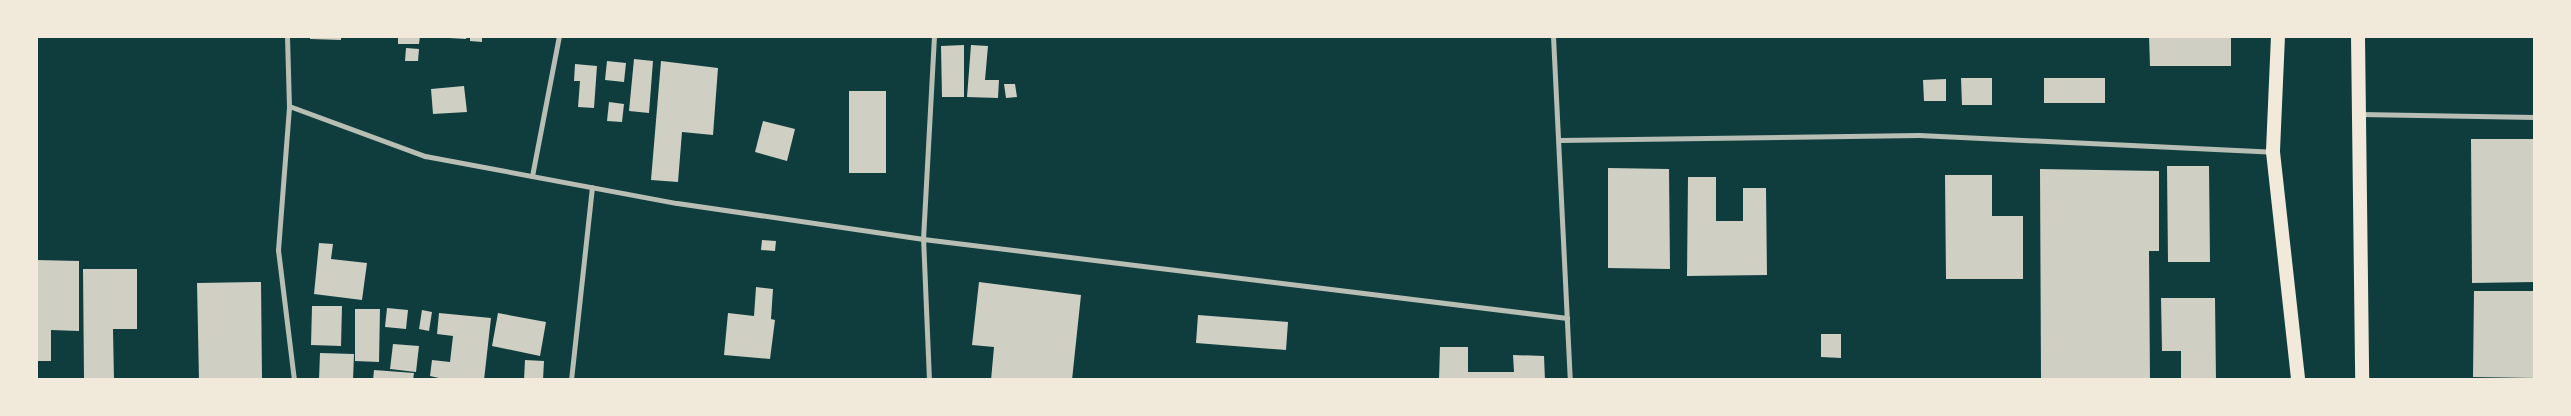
<!DOCTYPE html>
<style>
body{margin:0}
#map{position:relative;width:2571px;height:416px;overflow:hidden;background:#0f3d3e;font-family:"Exo 2",sans-serif}
div>[style]{position:absolute}
[style*='--x']{left:calc(var(--x)*1px);top:calc(var(--y)*1px);width:calc(var(--w)*1px);rotate:calc(var(--a)*1deg)}
.building>*{inset:0;background:#cfcfc3}
.minor>*{height:5px;margin:-2.5px;padding:0 2.5px;transform-origin:2.5px;border-radius:2.5px;background:#b8beb3}
.trunk>*{height:14px;margin:-7px;padding:0 7px;transform-origin:7px;border-radius:7px;background:#f1e9da}
span{translate:-50% -50%;white-space:nowrap;text-align:center;line-height:1.15;-webkit-text-stroke:4px #f1e9da;paint-order:stroke}
.frame{position:absolute;inset:0;border:38px solid #f1e9da;pointer-events:none}
</style>
<div id="map">
<div class="building">
<div style="clip-path:polygon(310px 36px,341px 36px,341px 40px,310px 39px)"></div>
<div style="clip-path:polygon(398px 36px,420px 36px,419px 44px,398px 44px)"></div>
<div style="clip-path:polygon(449px 36px,467px 36px,466px 39px,449px 38px)"></div>
<div style="clip-path:polygon(470px 36px,482px 36px,482px 42px,470px 41px)"></div>
<div style="clip-path:polygon(2149px 36px,2231px 36px,2231px 66px,2150px 66px)"></div>
<div style="clip-path:polygon(964px 45px,964px 97px,942px 97px,941px 46px)"></div>
<div style="clip-path:polygon(971px 45px,988px 46px,985px 80px,999px 80px,998px 98px,967px 97px)"></div>
<div style="clip-path:polygon(406px 48px,419px 49px,418px 61px,405px 61px)"></div>
<div style="clip-path:polygon(634px 59px,653px 61px,649px 113px,629px 111px)"></div>
<div style="clip-path:polygon(607px 61px,626px 63px,624px 82px,605px 80px)"></div>
<div style="clip-path:polygon(661px 61px,718px 68px,713px 135px,682px 132px,678px 182px,651px 180px)"></div>
<div style="clip-path:polygon(575px 64px,597px 66px,594px 108px,578px 107px,580px 81px,574px 81px)"></div>
<div style="clip-path:polygon(1961px 78px,1992px 78px,1992px 105px,1962px 105px)"></div>
<div style="clip-path:polygon(2044px 78px,2105px 78px,2105px 103px,2044px 103px)"></div>
<div style="clip-path:polygon(1946px 79px,1946px 101px,1924px 101px,1923px 80px)"></div>
<div style="clip-path:polygon(1004px 84px,1015px 84px,1017px 97px,1006px 98px)"></div>
<div style="clip-path:polygon(464px 86px,467px 112px,433px 114px,431px 89px)"></div>
<div style="clip-path:polygon(849px 91px,886px 91px,886px 173px,849px 173px)"></div>
<div style="clip-path:polygon(609px 102px,624px 104px,622px 122px,607px 121px)"></div>
<div style="clip-path:polygon(763px 121px,795px 129px,787px 161px,755px 152px)"></div>
<div style="clip-path:polygon(2471px 139px,2535px 139px,2535px 282px,2472px 283px)"></div>
<div style="clip-path:polygon(2167px 166px,2209px 166px,2210px 262px,2168px 262px)"></div>
<div style="clip-path:polygon(1608px 168px,1669px 169px,1670px 269px,1608px 268px)"></div>
<div style="clip-path:polygon(2040px 169px,2159px 171px,2159px 251px,2149px 251px,2150px 380px,2041px 380px)"></div>
<div style="clip-path:polygon(1945px 175px,1992px 175px,1992px 216px,2023px 216px,2023px 279px,1946px 279px)"></div>
<div style="clip-path:polygon(1688px 177px,1716px 177px,1716px 221px,1743px 221px,1743px 188px,1766px 188px,1767px 275px,1687px 276px)"></div>
<div style="clip-path:polygon(762px 240px,776px 241px,775px 251px,761px 250px)"></div>
<div style="clip-path:polygon(319px 243px,333px 244px,331px 259px,367px 263px,362px 300px,314px 294px)"></div>
<div style="clip-path:polygon(36px 260px,79px 261px,79px 331px,51px 330px,51px 361px,36px 361px)"></div>
<div style="clip-path:polygon(83px 269px,137px 269px,137px 329px,113px 329px,114px 380px,84px 380px)"></div>
<div style="clip-path:polygon(261px 282px,262px 380px,199px 380px,197px 283px)"></div>
<div style="clip-path:polygon(979px 282px,1081px 295px,1072px 380px,991px 380px,994px 347px,972px 345px)"></div>
<div style="clip-path:polygon(756px 287px,773px 289px,771px 319px,775px 320px,770px 359px,724px 355px,728px 313px,754px 316px)"></div>
<div style="clip-path:polygon(2474px 291px,2535px 291px,2535px 378px,2473px 377px)"></div>
<div style="clip-path:polygon(2161px 298px,2215px 298px,2216px 380px,2181px 380px,2181px 351px,2162px 351px)"></div>
<div style="clip-path:polygon(312px 306px,342px 306px,341px 346px,311px 345px)"></div>
<div style="clip-path:polygon(387px 308px,408px 310px,406px 329px,385px 327px)"></div>
<div style="clip-path:polygon(355px 309px,380px 309px,379px 362px,355px 361px)"></div>
<div style="clip-path:polygon(422px 310px,432px 312px,429px 331px,419px 329px)"></div>
<div style="clip-path:polygon(439px 313px,491px 318px,484px 380px,448px 380px,430px 376px,432px 360px,450px 362px,453px 336px,437px 334px)"></div>
<div style="clip-path:polygon(498px 313px,546px 322px,540px 356px,492px 346px)"></div>
<div style="clip-path:polygon(1198px 315px,1288px 322px,1286px 350px,1196px 343px)"></div>
<div style="clip-path:polygon(1821px 334px,1841px 334px,1841px 358px,1821px 357px)"></div>
<div style="clip-path:polygon(393px 344px,419px 346px,416px 372px,390px 369px)"></div>
<div style="clip-path:polygon(1440px 347px,1468px 347px,1468px 372px,1514px 372px,1513px 355px,1544px 356px,1545px 380px,1439px 380px)"></div>
<div style="clip-path:polygon(320px 353px,354px 354px,353px 380px,319px 380px)"></div>
<div style="clip-path:polygon(525px 360px,544px 361px,543px 380px,524px 380px)"></div>
<div style="clip-path:polygon(374px 370px,414px 373px,413px 380px,373px 380px)"></div>
</div>
<div class="minor">
<div style="--x:287;--y:36;--w:70;--a:88.4"></div>
<div style="--x:1553;--y:36;--w:344;--a:87.2"></div>
<div style="--x:2360;--y:114;--w:175;--a:1"></div>
<div style="--x:1559;--y:140;--w:360;--a:-0.8"></div>
<div style="--x:1919;--y:135;--w:354;--a:2.7"></div>
<div style="--x:532;--y:176;--w:143;--a:-79.1"></div>
<div style="--x:294;--y:380;--w:131;--a:-97"></div>
<div style="--x:278;--y:250;--w:144;--a:-85.6"></div>
<div style="--x:289;--y:106;--w:145;--a:20.2"></div>
<div style="--x:425;--y:156;--w:256;--a:10.6"></div>
<div style="--x:677;--y:203;--w:249;--a:8.3"></div>
<div style="--x:923;--y:239;--w:649;--a:6.99"></div>
<div style="--x:571;--y:380;--w:194;--a:-83.8"></div>
<div style="--x:929;--y:380;--w:141;--a:-92.4"></div>
<div style="--x:923;--y:239;--w:203;--a:-86.9"></div>
</div>
<div class="trunk">
<div style="--x:2278;--y:36;--w:116;--a:92.5"></div>
<div style="--x:2273;--y:152;--w:229;--a:83.7"></div>
<div style="--x:2358;--y:36;--w:344;--a:89.3"></div>
</div>
<div class="frame"></div>
</div>
